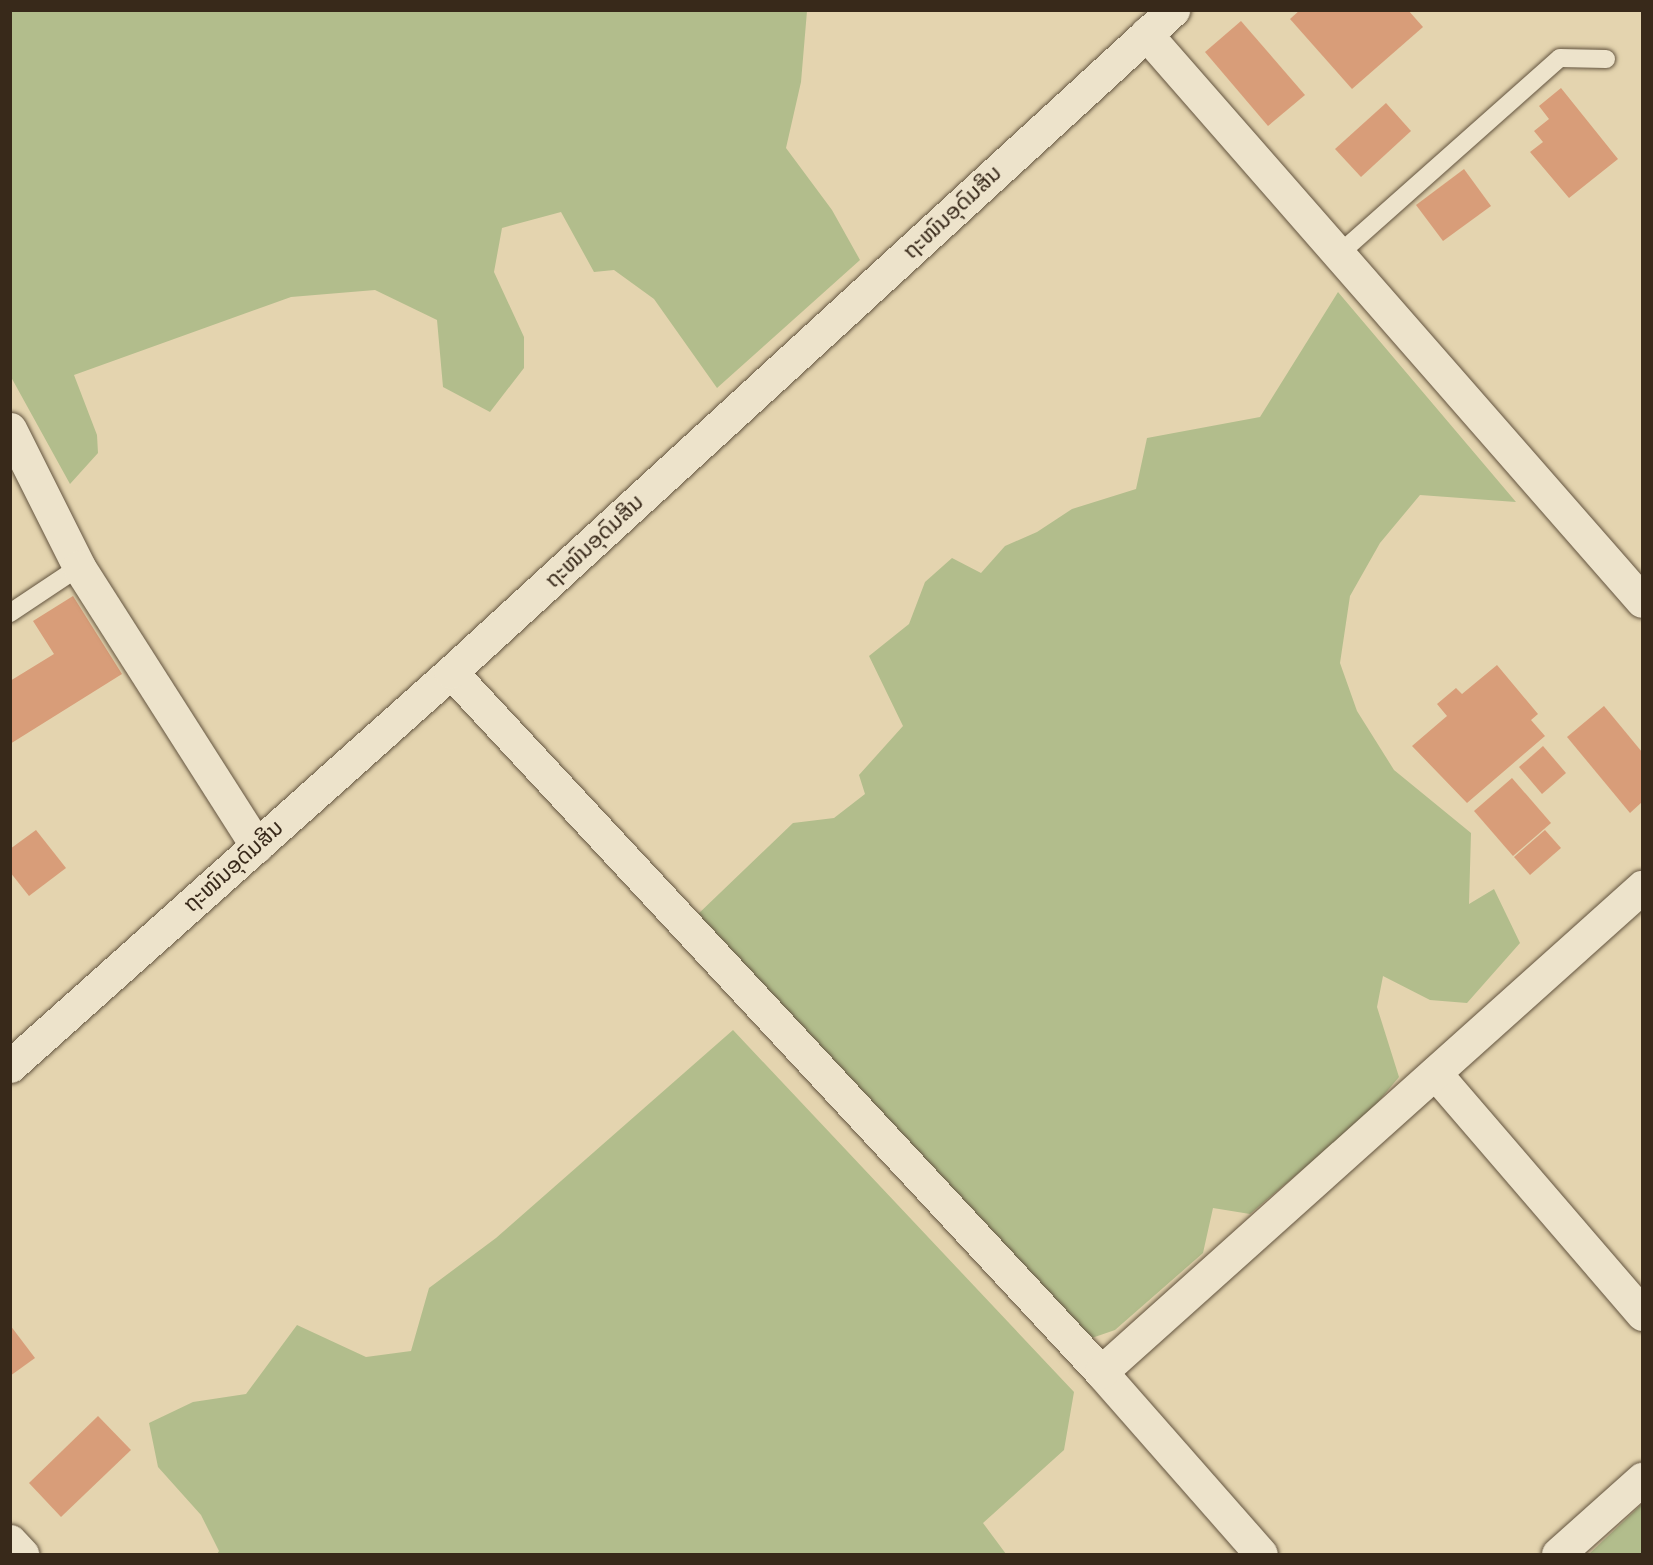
<!DOCTYPE html>
<meta charset="utf-8">
<style>
body{margin:0}
#map{position:relative;width:1653px;height:1565px;overflow:hidden;background:#e4d4af;font-family:"IM FELL Great Primer","Noto Sans Lao",serif}
div>[style]{position:absolute}
[style*='--x']{left:calc(var(--x)*1px);top:calc(var(--y)*1px);width:calc(var(--w)*1px);rotate:calc(var(--a)*1deg)}
.green>*{inset:0;background:#b2bd8c}
.building>*{inset:0;background:#d89d79}
.roads{filter:drop-shadow(0 0 2px #63543f) drop-shadow(0 0 2px #63543f)}
.service>*{height:18px;margin:-9px;padding:0 9px;transform-origin:9px;border-radius:9px;background:#ede3cb}
.minor>*{height:33px;margin:-16.5px;padding:0 16.5px;transform-origin:16.5px;border-radius:16.5px;background:#ede3cb}
span{translate:-50% -50%;white-space:nowrap;text-align:center;line-height:1.15;-webkit-text-stroke:4.5px #ede3cb;paint-order:stroke}
.street-label{font-size:22px;color:#38291a}
.frame{position:absolute;inset:0;border:12px solid #38291a;pointer-events:none}
</style>
<div id="map">
<div class="green">
<div style="clip-path:polygon(10px 11px,807px 11px,801px 82px,786px 148px,832px 210px,860px 260px,717px 388px,654px 299px,614px 270px,594px 272px,561px 212px,502px 228px,494px 272px,524px 337px,524px 368px,490px 412px,443px 387px,437px 320px,375px 290px,291px 297px,74px 375px,97px 435px,98px 453px,70px 484px,11px 377px)"></div>
<div style="clip-path:polygon(1338px 292px,1516px 502px,1420px 495px,1380px 543px,1350px 596px,1340px 663px,1357px 711px,1394px 770px,1471px 833px,1469px 904px,1494px 889px,1520px 943px,1467px 1003px,1430px 1000px,1383px 976px,1377px 1007px,1399px 1077px,1368px 1114px,1250px 1214px,1213px 1208px,1203px 1253px,1115px 1330px,1086px 1340px,696px 916px,793px 823px,834px 818px,865px 794px,859px 775px,903px 726px,869px 656px,909px 624px,925px 582px,952px 558px,981px 573px,1005px 546px,1037px 532px,1072px 509px,1136px 489px,1147px 438px,1260px 417px)"></div>
<div style="clip-path:polygon(733px 1030px,1074px 1392px,1064px 1450px,983px 1523px,1006px 1554px,217px 1554px,219px 1551px,201px 1515px,158px 1467px,149px 1423px,193px 1402px,246px 1394px,297px 1325px,366px 1357px,411px 1351px,429px 1288px,496px 1238px)"></div>
<div style="clip-path:polygon(1642px 1504px,1642px 1554px,1589px 1554px)"></div>
</div>
<div class="building">
<div style="clip-path:polygon(1300px 10px,1408px 10px,1423px 27px,1352px 89px,1290px 19px)"></div>
<div style="clip-path:polygon(1241px 21px,1305px 95px,1268px 126px,1205px 52px)"></div>
<div style="clip-path:polygon(1561px 88px,1618px 159px,1569px 198px,1530px 152px,1543px 142px,1534px 131px,1549px 119px,1539px 106px)"></div>
<div style="clip-path:polygon(1386px 103px,1411px 131px,1361px 177px,1335px 149px)"></div>
<div style="clip-path:polygon(1464px 169px,1491px 206px,1443px 241px,1416px 205px)"></div>
<div style="clip-path:polygon(73px 596px,122px 674px,10px 744px,10px 681px,54px 654px,33px 621px)"></div>
<div style="clip-path:polygon(1497px 665px,1538px 714px,1531px 720px,1545px 736px,1467px 803px,1412px 746px,1447px 716px,1437px 704px,1456px 688px,1462px 694px)"></div>
<div style="clip-path:polygon(1604px 706px,1642px 752px,1642px 802px,1630px 813px,1567px 737px)"></div>
<div style="clip-path:polygon(1543px 746px,1566px 773px,1542px 794px,1519px 767px)"></div>
<div style="clip-path:polygon(1512px 778px,1551px 823px,1513px 856px,1474px 811px)"></div>
<div style="clip-path:polygon(36px 830px,66px 868px,29px 896px,10px 872px,10px 849px)"></div>
<div style="clip-path:polygon(1545px 830px,1561px 848px,1530px 875px,1514px 857px)"></div>
<div style="clip-path:polygon(10px 1325px,35px 1358px,10px 1376px)"></div>
<div style="clip-path:polygon(98px 1416px,131px 1450px,61px 1517px,29px 1483px)"></div>
</div>
<div class="roads">
<div class="service">
<div style="--x:1339;--y:254;--w:295;--a:-41.6"></div>
<div style="--x:1560;--y:58;--w:46;--a:1.2"></div>
<div style="--x:10;--y:613;--w:83;--a:-33.7"></div>
</div>
<div class="minor">
<div style="--x:1146;--y:34;--w:753;--a:48.82"></div>
<div style="--x:10;--y:429;--w:154;--a:63.4"></div>
<div style="--x:79;--y:567;--w:331;--a:57.5"></div>
<div style="--x:451;--y:672;--w:955;--a:47.12"></div>
<div style="--x:1101;--y:1372;--w:242;--a:48.7"></div>
<div style="--x:10;--y:1066;--w:591;--a:-41.78"></div>
<div style="--x:451;--y:672;--w:980;--a:-42.52"></div>
<div style="--x:1435;--y:1073;--w:318;--a:49.3"></div>
<div style="--x:1101;--y:1372;--w:727;--a:-41.88"></div>
<div style="--x:10;--y:1541;--w:18;--a:47"></div>
<div style="--x:1558;--y:1554;--w:113;--a:-41.8"></div>
</div>
</div>
<div class="street-label">
<span style="left:952px;top:212px;rotate:-43deg">ຖະໜົນອຸດົມສິນ</span>
<span style="left:594px;top:541px;rotate:-43deg">ຖະໜົນອຸດົມສິນ</span>
<span style="left:233px;top:866px;rotate:-42deg">ຖະໜົນອຸດົມສິນ</span>
</div>
<div class="frame"></div>
</div>
